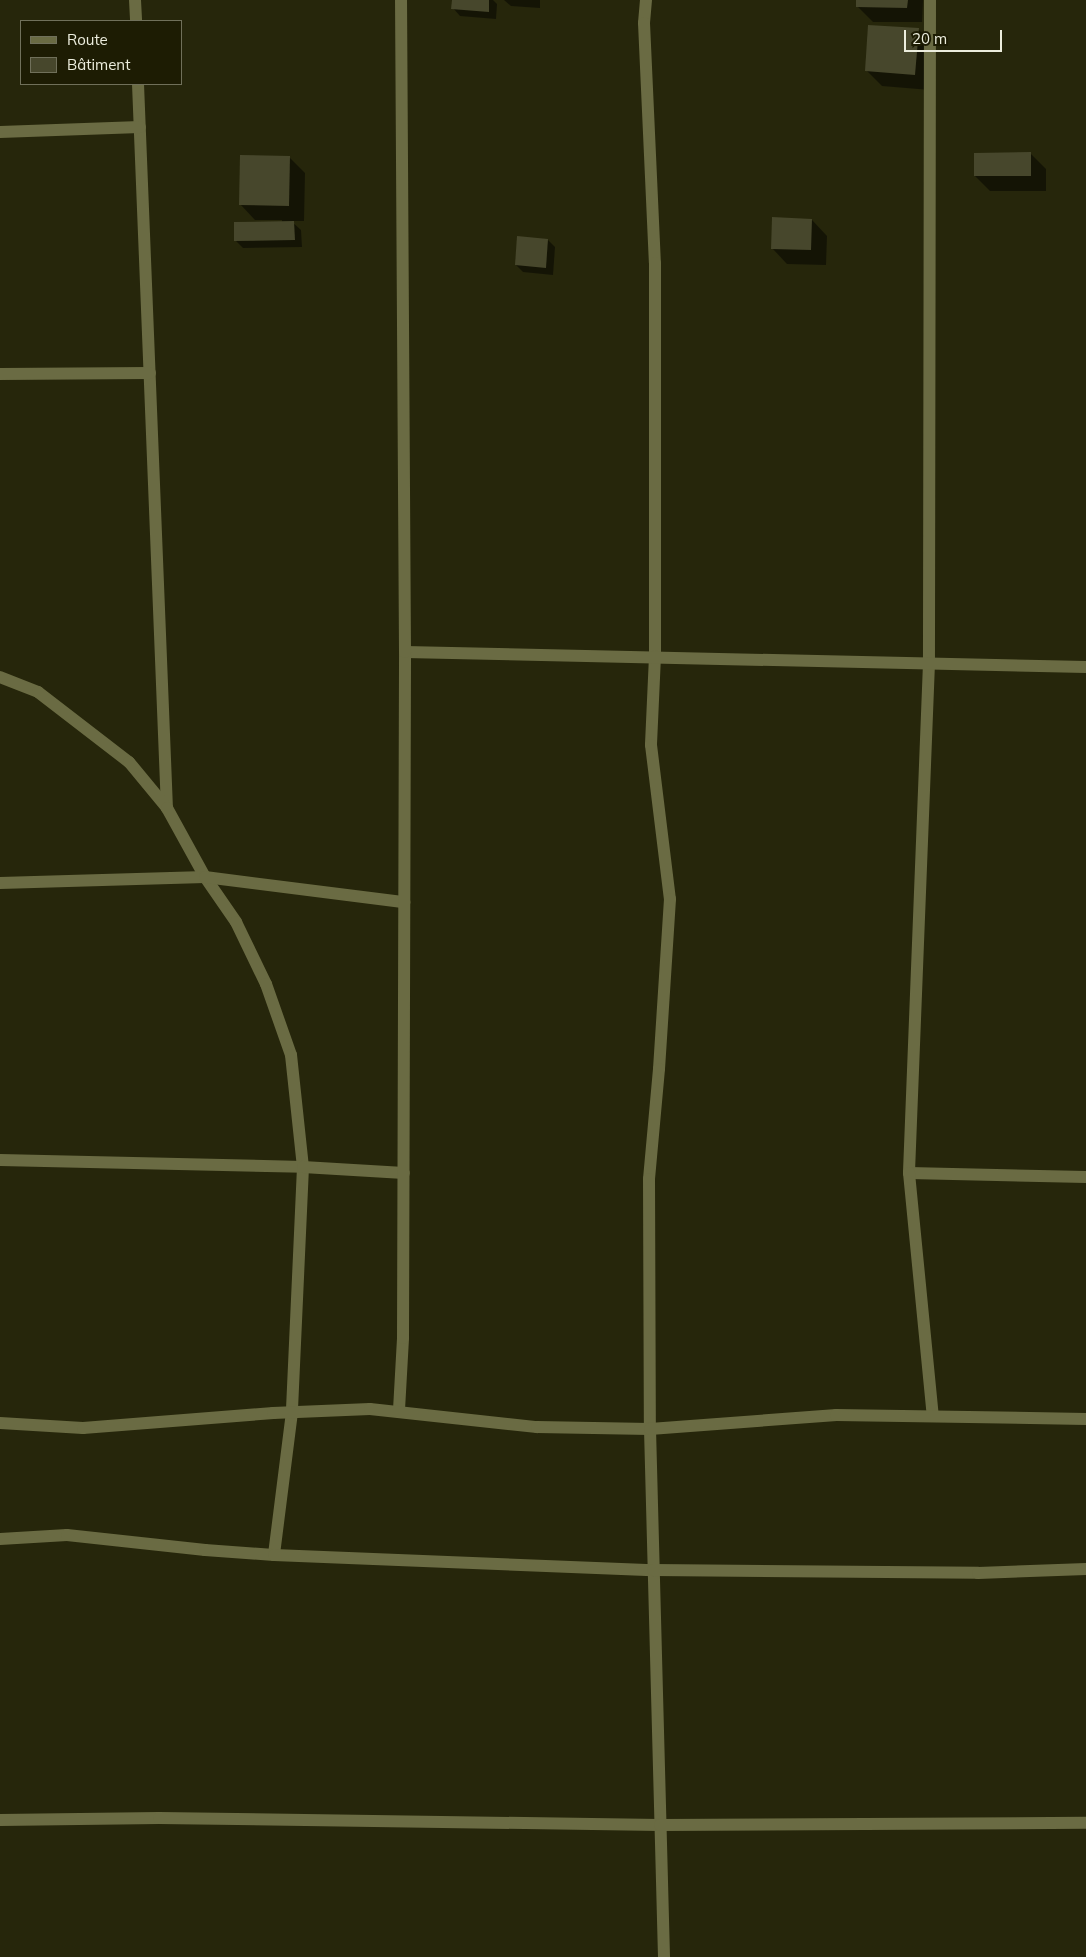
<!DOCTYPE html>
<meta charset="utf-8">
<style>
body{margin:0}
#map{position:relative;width:1086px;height:1957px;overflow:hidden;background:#26260b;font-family:Mulish,sans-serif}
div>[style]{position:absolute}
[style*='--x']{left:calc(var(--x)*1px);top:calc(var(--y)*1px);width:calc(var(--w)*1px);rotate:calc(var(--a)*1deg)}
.shadow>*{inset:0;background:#0007}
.building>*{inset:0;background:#47472c}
.minor>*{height:12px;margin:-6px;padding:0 6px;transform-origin:6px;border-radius:6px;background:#6a6b43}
span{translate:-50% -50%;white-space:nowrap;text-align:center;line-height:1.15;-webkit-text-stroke:4.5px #1d1c03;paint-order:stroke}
.legend{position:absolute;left:20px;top:20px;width:162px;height:65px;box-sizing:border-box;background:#1d1c03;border:1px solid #70705a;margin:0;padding:6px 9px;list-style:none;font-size:15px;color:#eceddd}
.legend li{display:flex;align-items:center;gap:10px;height:25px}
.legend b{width:25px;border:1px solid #70705a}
.scale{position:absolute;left:904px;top:30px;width:98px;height:22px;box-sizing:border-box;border:2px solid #eceddd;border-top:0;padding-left:6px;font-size:15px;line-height:18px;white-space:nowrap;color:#eceddd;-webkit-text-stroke:4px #1d1c03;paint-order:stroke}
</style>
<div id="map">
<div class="shadow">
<div style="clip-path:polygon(453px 0,493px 0,497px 4px,496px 19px,460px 16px,453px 8px)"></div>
<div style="clip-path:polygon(504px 0,540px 0,540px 8px,511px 6px)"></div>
<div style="clip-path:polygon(858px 0,923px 0,922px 22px,873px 22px,857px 6px)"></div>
<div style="clip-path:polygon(918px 29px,933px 45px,930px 90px,882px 86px,867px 71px)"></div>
<div style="clip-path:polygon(1031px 154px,1046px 169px,1046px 191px,990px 191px,975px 176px)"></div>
<div style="clip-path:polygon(290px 158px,305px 173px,304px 221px,291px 221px,301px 230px,302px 247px,243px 248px,235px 240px,282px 223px,282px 220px,255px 220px,240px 204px)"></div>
<div style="clip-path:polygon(812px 220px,827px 236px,826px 265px,787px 264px,772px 248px)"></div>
<div style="clip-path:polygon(548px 240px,555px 247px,553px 275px,523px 272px,516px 265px)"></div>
</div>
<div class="building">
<div style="clip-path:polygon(452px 0,489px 0,489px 12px,451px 9px)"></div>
<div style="clip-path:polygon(856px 0,908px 0,907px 8px,856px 7px)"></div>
<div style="clip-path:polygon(868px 25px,919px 28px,915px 75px,865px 71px)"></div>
<div style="clip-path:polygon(1031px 152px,1031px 176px,974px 176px,974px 153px)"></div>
<div style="clip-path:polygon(240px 155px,290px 156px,289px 206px,239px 205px)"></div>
<div style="clip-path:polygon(772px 217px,812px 219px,811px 250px,771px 249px)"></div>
<div style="clip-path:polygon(294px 221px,295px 240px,234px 241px,234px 222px)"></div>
<div style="clip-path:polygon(517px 236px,548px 239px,546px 268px,515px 265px)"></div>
</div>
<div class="minor">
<div style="--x:135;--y:0;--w:21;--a:87"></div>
<div style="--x:646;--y:0;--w:23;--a:95"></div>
<div style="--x:644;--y:23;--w:240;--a:87.4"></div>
<div style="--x:655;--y:263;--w:393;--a:90"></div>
<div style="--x:655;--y:656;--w:89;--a:92.6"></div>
<div style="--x:651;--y:745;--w:155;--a:83"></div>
<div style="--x:670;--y:899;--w:170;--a:93.7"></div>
<div style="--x:659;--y:1069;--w:110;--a:95.2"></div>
<div style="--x:649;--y:1179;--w:250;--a:89.8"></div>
<div style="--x:650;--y:1429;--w:528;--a:88.48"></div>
<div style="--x:930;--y:0;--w:663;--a:90.09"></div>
<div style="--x:929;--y:663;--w:510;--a:92.25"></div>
<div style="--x:909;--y:1173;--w:177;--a:1.3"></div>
<div style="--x:138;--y:84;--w:725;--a:87.71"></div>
<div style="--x:0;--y:132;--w:140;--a:-2"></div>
<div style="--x:0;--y:374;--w:150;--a:-0.4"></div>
<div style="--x:405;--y:652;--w:681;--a:1.26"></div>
<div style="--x:0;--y:677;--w:41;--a:21.5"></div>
<div style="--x:38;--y:692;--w:115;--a:37.6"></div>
<div style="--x:129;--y:762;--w:60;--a:50.4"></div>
<div style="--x:167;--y:808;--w:79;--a:61.2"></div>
<div style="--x:205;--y:877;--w:55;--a:55.4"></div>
<div style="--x:236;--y:922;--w:69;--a:64.2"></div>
<div style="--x:266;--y:984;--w:75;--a:70.6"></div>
<div style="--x:291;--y:1055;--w:113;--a:83.9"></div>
<div style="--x:303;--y:1167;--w:245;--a:92.6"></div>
<div style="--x:292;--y:1412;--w:144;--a:97.2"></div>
<div style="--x:0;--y:883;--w:205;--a:-1.7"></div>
<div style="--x:205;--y:877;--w:201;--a:7.2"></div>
<div style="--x:0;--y:1160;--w:303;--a:1.3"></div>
<div style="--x:303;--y:1167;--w:101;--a:3.4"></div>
<div style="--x:909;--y:1173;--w:244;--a:84.4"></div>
<div style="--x:399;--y:1410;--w:72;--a:-86.8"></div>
<div style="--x:403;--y:1338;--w:686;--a:-89.83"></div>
<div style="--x:405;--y:652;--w:652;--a:-90.35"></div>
<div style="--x:0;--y:1423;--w:83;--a:3.4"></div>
<div style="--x:83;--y:1428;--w:191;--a:-4.5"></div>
<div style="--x:273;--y:1413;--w:97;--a:-2.4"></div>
<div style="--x:370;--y:1409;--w:168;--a:6.2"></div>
<div style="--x:537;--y:1427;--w:113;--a:1"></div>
<div style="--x:650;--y:1429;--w:187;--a:-4.3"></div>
<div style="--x:836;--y:1415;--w:250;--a:0.9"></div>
<div style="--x:0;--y:1539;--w:67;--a:-3.4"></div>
<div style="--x:67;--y:1535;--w:139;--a:6.2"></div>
<div style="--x:205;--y:1550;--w:69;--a:4.1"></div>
<div style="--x:274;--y:1555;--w:379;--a:2.3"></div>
<div style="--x:653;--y:1570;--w:325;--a:0.5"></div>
<div style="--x:978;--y:1573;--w:108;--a:-2.1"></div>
<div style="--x:0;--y:1820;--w:159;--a:-0.7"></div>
<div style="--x:159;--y:1818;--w:501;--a:0.8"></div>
<div style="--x:660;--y:1825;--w:426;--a:-0.3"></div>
</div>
<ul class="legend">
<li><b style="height:6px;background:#6a6b43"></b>Route</li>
<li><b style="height:14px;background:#47472c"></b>Bâtiment</li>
</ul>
<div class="scale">20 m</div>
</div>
